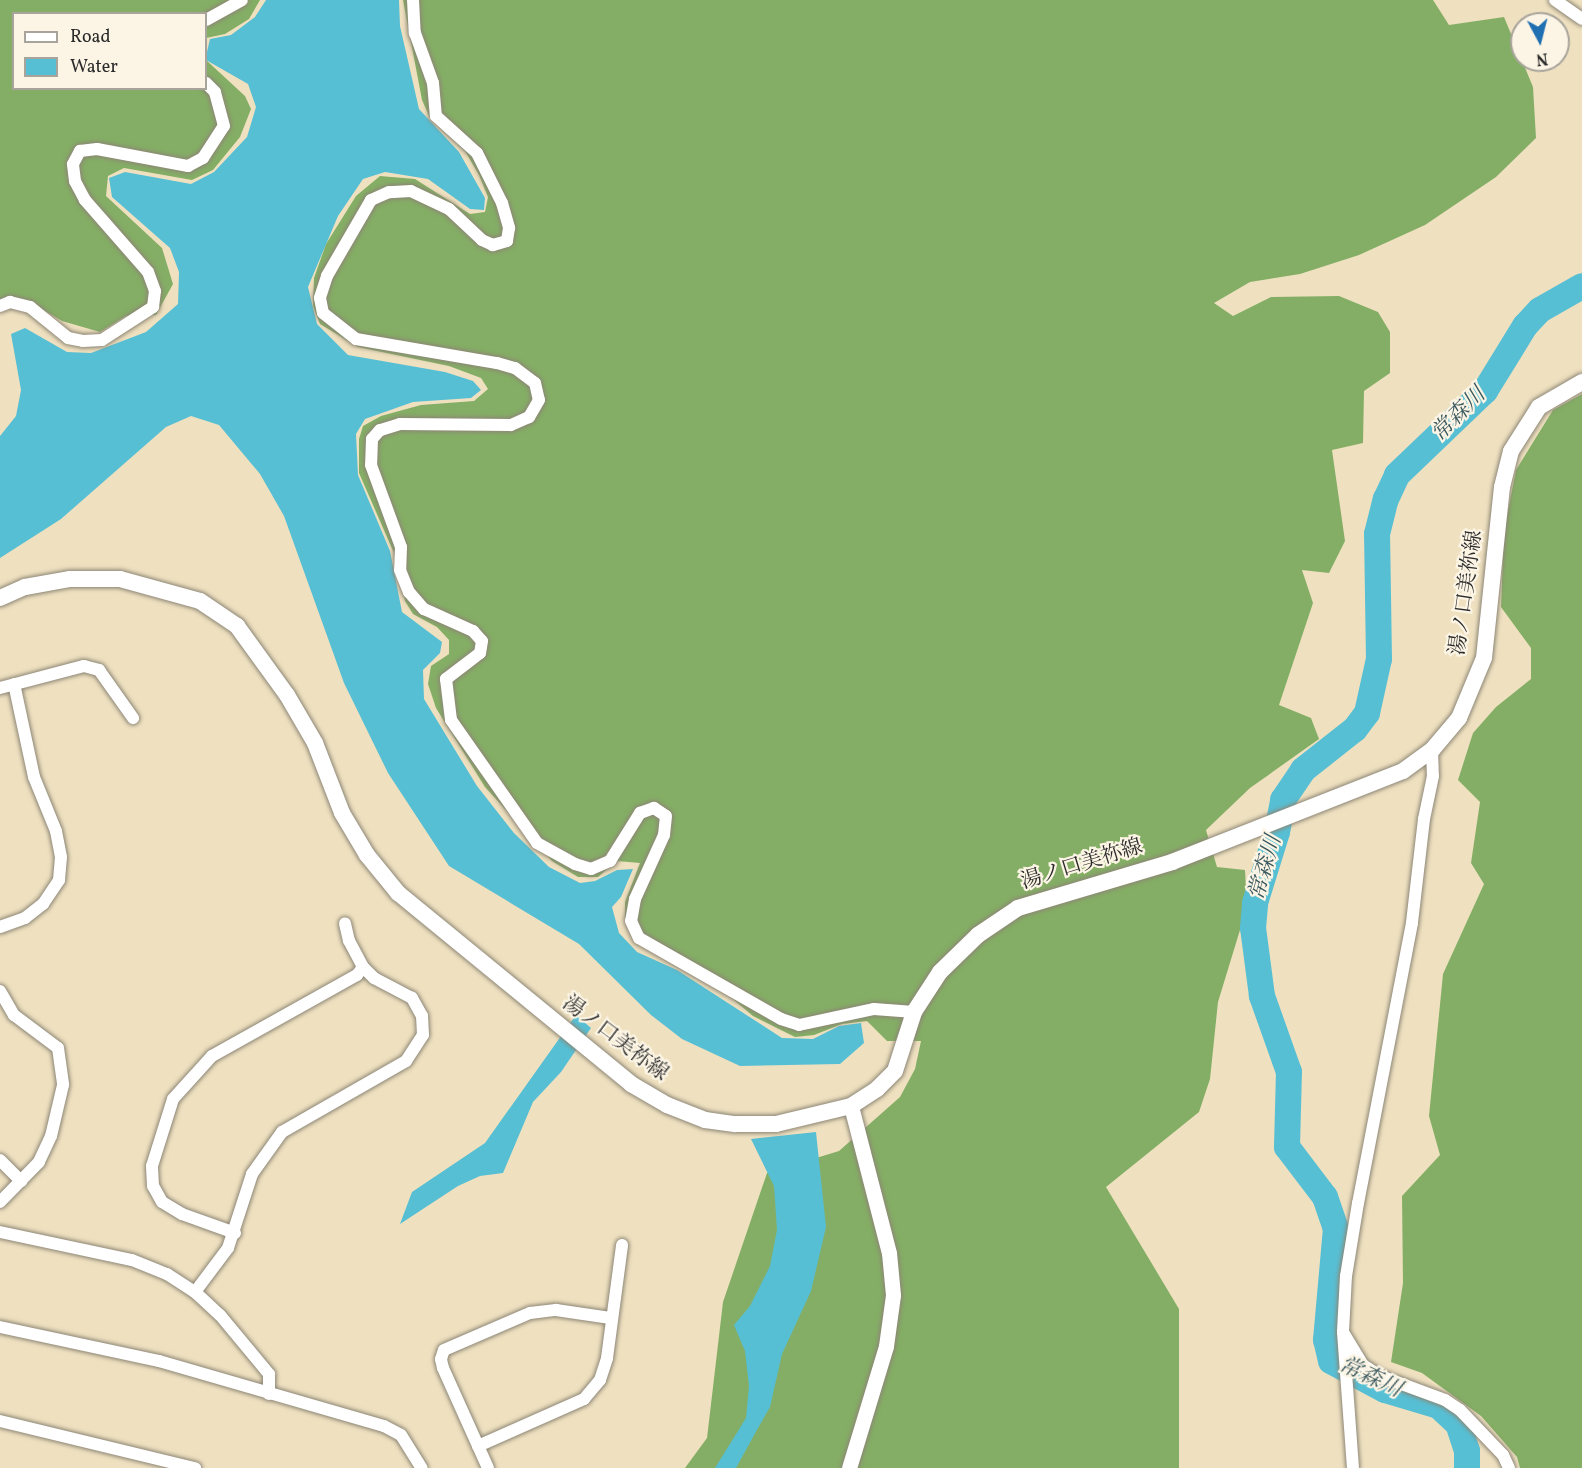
<!DOCTYPE html>
<meta charset="utf-8">
<style>
body{margin:0}
#map{position:relative;width:1582px;height:1468px;overflow:hidden;background:#efe1c0;font-family:Vollkorn,"Noto Serif JP",serif}
div>[style]{position:absolute}
[style*='--x']{left:calc(var(--x)*1px);top:calc(var(--y)*1px);width:calc(var(--w)*1px);rotate:calc(var(--a)*1deg)}
.forest>*{inset:0;background:#84ae65}
.water>*{inset:0;background:#57bfd4}
.river>*{height:26px;margin:-13px;padding:0 13px;transform-origin:13px;border-radius:13px;background:#57bfd4}
.roads{filter:drop-shadow(0 0 2px #8d8676) drop-shadow(0 0 2px #8d8676)}
.minor>*{height:12px;margin:-6px;padding:0 6px;transform-origin:6px;border-radius:6px;background:#fff}
.tertiary>*{height:15px;margin:-7.5px;padding:0 7.5px;transform-origin:7.5px;border-radius:7.5px;background:#fff}
.secondary>*{height:16px;margin:-8px;padding:0 8px;transform-origin:8px;border-radius:8px;background:#fff}
span{translate:-50% -50%;white-space:nowrap;text-align:center;line-height:1.15;-webkit-text-stroke:4.5px #fcf5e5;paint-order:stroke}
.street-label{font-size:21px;color:#2b2b2b}
.water-label{font-size:22px;color:#38575e;font-style:italic}
.legend{position:absolute;left:12px;top:12px;width:195px;height:78px;box-sizing:border-box;background:#fcf5e5;border:2px solid #a8a49b;margin:0;padding:8px 10px;list-style:none;font-size:18px;color:#2b2b2b}
.legend li{display:flex;align-items:center;gap:12px;height:30px}
.legend b{width:30px;border:2px solid #a8a49b}
.north{position:absolute;left:1510px;top:12px;width:60px;height:60px;box-sizing:border-box;background:#fcf5e5;border:2px solid #a8a49b;border-radius:50%;rotate:173deg;font-size:16px;font-weight:700;line-height:24px;text-align:center;color:#2b2b2b}
.north::after{content:'';display:block;margin:auto;width:21px;height:27px;background:#1f6fb2;clip-path:polygon(50% 0,100% 100%,50% 72%,0 100%)}
</style>
<div id="map">
<div class="forest">
<div style="clip-path:polygon(0 0,260px 0,249px 19px,225px 34px,206px 38px,206px 14px,14px 14px,14px 88px,206px 88px,206px 60px,245px 96px,251px 109px,240px 137px,213px 170px,192px 180px,124px 168px,108px 176px,106px 196px,162px 248px,173px 284px,156px 315px,126px 316px,100px 332px,62px 321px,30px 302px,0 303px)"></div>
<div style="clip-path:polygon(403px 0,1433px 0,1449px 25px,1504px 17px,1533px 87px,1536px 138px,1496px 177px,1425px 225px,1359px 255px,1300px 274px,1250px 282px,1214px 303px,1233px 316px,1271px 297px,1339px 296px,1378px 312px,1390px 332px,1390px 373px,1364px 391px,1363px 443px,1332px 450px,1345px 541px,1329px 573px,1302px 570px,1313px 603px,1279px 705px,1311px 718px,1319px 739px,1250px 788px,1206px 830px,1217px 867px,1245px 870px,1247px 907px,1218px 1002px,1210px 1079px,1199px 1112px,1106px 1187px,1179px 1309px,1179px 1468px,685px 1468px,707px 1438px,723px 1302px,767px 1173px,839px 1151px,900px 1097px,915px 1069px,921px 1041px,887px 1041px,867px 1021px,842px 1024px,814px 1035px,795px 1037px,753px 1016px,727px 994px,638px 943px,625px 917px,625px 902px,640px 863px,617px 861px,598px 877px,578px 877px,552px 861px,485px 787px,436px 708px,428px 684px,431px 666px,449px 654px,449px 640px,437px 627px,413px 614px,405px 601px,394px 553px,359px 473px,359px 439px,363px 426px,381px 416px,421px 405px,474px 401px,488px 389px,481px 378px,449px 366px,358px 347px,320px 324px,313px 306px,314px 278px,326px 244px,356px 196px,380px 176px,415px 179px,470px 214px,485px 212px,488px 197px,479px 175px,465px 151px,430px 118px,422px 100px)"></div>
<div style="clip-path:polygon(1582px 394px,1582px 1468px,1520px 1468px,1517px 1457px,1481px 1416px,1422px 1373px,1391px 1362px,1403px 1283px,1402px 1196px,1440px 1155px,1429px 1116px,1443px 974px,1484px 884px,1471px 863px,1480px 802px,1458px 780px,1473px 733px,1496px 707px,1531px 679px,1531px 648px,1501px 607px,1504px 531px,1516px 470px,1553px 410px)"></div>
</div>
<div class="water">
<div style="clip-path:polygon(266px 0,399px 0,400px 26px,419px 109px,459px 152px,485px 198px,484px 210px,470px 209px,428px 179px,385px 172px,363px 179px,338px 216px,308px 287px,317px 324px,348px 355px,445px 372px,473px 381px,481px 390px,471px 398px,413px 402px,365px 419px,356px 434px,358px 475px,390px 551px,402px 612px,442px 642px,440px 653px,423px 670px,424px 699px,477px 786px,514px 833px,549px 867px,580px 883px,595px 881px,617px 870px,633px 869px,621px 897px,612px 907px,619px 933px,637px 952px,677px 970px,782px 1038px,813px 1039px,839px 1026px,861px 1023px,864px 1043px,840px 1064px,740px 1066px,682px 1039px,651px 1015px,579px 944px,449px 866px,388px 773px,344px 683px,284px 516px,260px 474px,219px 425px,191px 416px,166px 427px,61px 519px,0 558px,0 436px,16px 416px,21px 390px,11px 334px,25px 328px,67px 352px,91px 353px,146px 332px,178px 304px,179px 272px,170px 248px,112px 197px,109px 178px,125px 172px,191px 184px,214px 172px,247px 137px,256px 107px,248px 84px,206px 60px,206px 56px,210px 39px,231px 35px,255px 17px)"></div>
<div style="clip-path:polygon(576px 1015px,591px 1028px,561px 1072px,533px 1102px,503px 1173px,480px 1176px,458px 1186px,400px 1224px,412px 1192px,485px 1143px)"></div>
<div style="clip-path:polygon(816px 1132px,826px 1227px,811px 1291px,782px 1354px,770px 1407px,758px 1428px,736px 1468px,715px 1468px,746px 1418px,749px 1386px,745px 1351px,734px 1325px,750px 1306px,770px 1266px,777px 1230px,774px 1186px,751px 1139px)"></div>
</div>
<div class="river">
<div style="--x:1467;--y:1468;--w:17;--a:-90"></div>
<div style="--x:1467;--y:1451;--w:28;--a:-108"></div>
<div style="--x:1458;--y:1424;--w:26;--a:-137"></div>
<div style="--x:1439;--y:1406;--w:56;--a:-163.5"></div>
<div style="--x:1385;--y:1390;--w:61;--a:-151.8"></div>
<div style="--x:1331;--y:1361;--w:22;--a:-103"></div>
<div style="--x:1326;--y:1340;--w:111;--a:-84.9"></div>
<div style="--x:1336;--y:1229;--w:34;--a:-109"></div>
<div style="--x:1325;--y:1197;--w:63;--a:-127.2"></div>
<div style="--x:1287;--y:1147;--w:75;--a:-88.5"></div>
<div style="--x:1289;--y:1072;--w:81;--a:-109.6"></div>
<div style="--x:1262;--y:996;--w:69;--a:-97.5"></div>
<div style="--x:1253;--y:928;--w:25;--a:-85"></div>
<div style="--x:1255;--y:903;--w:74;--a:-72.8"></div>
<div style="--x:1277;--y:832;--w:33;--a:-79"></div>
<div style="--x:1283;--y:800;--w:36;--a:-56"></div>
<div style="--x:1303;--y:770;--w:66;--a:-38.3"></div>
<div style="--x:1355;--y:729;--w:20;--a:-53"></div>
<div style="--x:1367;--y:713;--w:55;--a:-77.5"></div>
<div style="--x:1379;--y:659;--w:125;--a:-90.9"></div>
<div style="--x:1377;--y:534;--w:36;--a:-76"></div>
<div style="--x:1386;--y:499;--w:26;--a:-65"></div>
<div style="--x:1397;--y:475;--w:122;--a:-43.7"></div>
<div style="--x:1485;--y:391;--w:76;--a:-58.4"></div>
<div style="--x:1525;--y:326;--w:22;--a:-47"></div>
<div style="--x:1540;--y:310;--w:48;--a:-29.7"></div>
</div>
<div class="roads">
<div class="minor">
<div style="--x:413;--y:0;--w:33;--a:87"></div>
<div style="--x:415;--y:33;--w:53;--a:70.2"></div>
<div style="--x:433;--y:83;--w:33;--a:85"></div>
<div style="--x:436;--y:116;--w:55;--a:42.1"></div>
<div style="--x:477;--y:153;--w:56;--a:63.4"></div>
<div style="--x:502;--y:203;--w:26;--a:74"></div>
<div style="--x:509;--y:228;--w:13;--a:99"></div>
<div style="--x:507;--y:241;--w:15;--a:164"></div>
<div style="--x:493;--y:245;--w:12;--a:-156"></div>
<div style="--x:482;--y:240;--w:45;--a:-136.8"></div>
<div style="--x:449;--y:209;--w:42;--a:-154.7"></div>
<div style="--x:411;--y:191;--w:22;--a:177"></div>
<div style="--x:389;--y:192;--w:20;--a:156"></div>
<div style="--x:371;--y:200;--w:88;--a:120.1"></div>
<div style="--x:327;--y:276;--w:23;--a:108"></div>
<div style="--x:320;--y:298;--w:15;--a:79"></div>
<div style="--x:323;--y:313;--w:42;--a:38.2"></div>
<div style="--x:356;--y:339;--w:143;--a:9.7"></div>
<div style="--x:497;--y:363;--w:19;--a:16"></div>
<div style="--x:515;--y:368;--w:25;--a:37"></div>
<div style="--x:535;--y:383;--w:17;--a:77"></div>
<div style="--x:539;--y:400;--w:20;--a:120"></div>
<div style="--x:529;--y:417;--w:20;--a:156"></div>
<div style="--x:511;--y:425;--w:111;--a:-179.5"></div>
<div style="--x:400;--y:424;--w:21;--a:163"></div>
<div style="--x:380;--y:430;--w:12;--a:132"></div>
<div style="--x:372;--y:439;--w:26;--a:92"></div>
<div style="--x:371;--y:465;--w:87;--a:69.9"></div>
<div style="--x:401;--y:547;--w:23;--a:92"></div>
<div style="--x:400;--y:570;--w:24;--a:68"></div>
<div style="--x:409;--y:592;--w:23;--a:49"></div>
<div style="--x:424;--y:609;--w:54;--a:24.2"></div>
<div style="--x:473;--y:631;--w:13;--a:48"></div>
<div style="--x:482;--y:641;--w:12;--a:99"></div>
<div style="--x:480;--y:653;--w:43;--a:142.6"></div>
<div style="--x:446;--y:679;--w:41;--a:83"></div>
<div style="--x:451;--y:720;--w:150;--a:55"></div>
<div style="--x:537;--y:843;--w:43;--a:28.9"></div>
<div style="--x:575;--y:864;--w:17;--a:17"></div>
<div style="--x:591;--y:869;--w:21;--a:-23"></div>
<div style="--x:610;--y:861;--w:57;--a:-58"></div>
<div style="--x:640;--y:813;--w:15;--a:-20"></div>
<div style="--x:654;--y:808;--w:14;--a:34"></div>
<div style="--x:666;--y:816;--w:19;--a:96"></div>
<div style="--x:664;--y:835;--w:70;--a:114.4"></div>
<div style="--x:635;--y:899;--w:22;--a:100"></div>
<div style="--x:631;--y:921;--w:19;--a:65"></div>
<div style="--x:639;--y:938;--w:163;--a:29.7"></div>
<div style="--x:781;--y:1019;--w:19;--a:18"></div>
<div style="--x:799;--y:1025;--w:77;--a:-12"></div>
<div style="--x:874;--y:1009;--w:40;--a:4.3"></div>
<div style="--x:1555;--y:0;--w:33;--a:35"></div>
<div style="--x:206;--y:20;--w:41;--a:-29.1"></div>
<div style="--x:0;--y:306;--w:11;--a:-22"></div>
<div style="--x:10;--y:302;--w:21;--a:14"></div>
<div style="--x:30;--y:307;--w:49;--a:39.2"></div>
<div style="--x:68;--y:338;--w:15;--a:11"></div>
<div style="--x:83;--y:341;--w:19;--a:-3"></div>
<div style="--x:102;--y:340;--w:61;--a:-32.9"></div>
<div style="--x:153;--y:307;--w:16;--a:-83"></div>
<div style="--x:155;--y:291;--w:20;--a:-110"></div>
<div style="--x:148;--y:272;--w:96;--a:-131.2"></div>
<div style="--x:85;--y:200;--w:21;--a:-118"></div>
<div style="--x:75;--y:181;--w:17;--a:-97"></div>
<div style="--x:73;--y:164;--w:15;--a:-62"></div>
<div style="--x:80;--y:151;--w:17;--a:-7"></div>
<div style="--x:97;--y:149;--w:93;--a:10.6"></div>
<div style="--x:188;--y:166;--w:17;--a:-28"></div>
<div style="--x:203;--y:158;--w:38;--a:-57"></div>
<div style="--x:224;--y:126;--w:35;--a:-105"></div>
<div style="--x:215;--y:92;--w:13;--a:-135"></div>
<div style="--x:0;--y:688;--w:87;--a:-14.7"></div>
<div style="--x:84;--y:666;--w:16;--a:15"></div>
<div style="--x:99;--y:670;--w:59;--a:54.7"></div>
<div style="--x:1432;--y:750;--w:26;--a:88"></div>
<div style="--x:1433;--y:776;--w:44;--a:101.8"></div>
<div style="--x:1424;--y:819;--w:105;--a:96.6"></div>
<div style="--x:1412;--y:923;--w:285;--a:100.9"></div>
<div style="--x:1358;--y:1203;--w:74;--a:99.3"></div>
<div style="--x:1346;--y:1276;--w:56;--a:93.1"></div>
<div style="--x:1343;--y:1332;--w:39;--a:59"></div>
<div style="--x:1363;--y:1365;--w:20;--a:33"></div>
<div style="--x:1380;--y:1376;--w:69;--a:20.3"></div>
<div style="--x:1445;--y:1400;--w:18;--a:34"></div>
<div style="--x:1460;--y:1410;--w:62;--a:46.3"></div>
<div style="--x:1503;--y:1455;--w:14;--a:65"></div>
<div style="--x:0;--y:927;--w:27;--a:-20"></div>
<div style="--x:25;--y:918;--w:23;--a:-38"></div>
<div style="--x:43;--y:904;--w:29;--a:-56"></div>
<div style="--x:59;--y:880;--w:23;--a:-85"></div>
<div style="--x:61;--y:857;--w:26;--a:-101"></div>
<div style="--x:56;--y:831;--w:58;--a:-112.2"></div>
<div style="--x:34;--y:777;--w:95;--a:-102.1"></div>
<div style="--x:0;--y:991;--w:28;--a:60"></div>
<div style="--x:14;--y:1015;--w:55;--a:36.9"></div>
<div style="--x:58;--y:1048;--w:37;--a:82"></div>
<div style="--x:63;--y:1085;--w:52;--a:103.2"></div>
<div style="--x:51;--y:1136;--w:29;--a:115"></div>
<div style="--x:39;--y:1162;--w:56;--a:134.3"></div>
<div style="--x:0;--y:1160;--w:30;--a:45"></div>
<div style="--x:0;--y:1232;--w:135;--a:12"></div>
<div style="--x:132;--y:1260;--w:38;--a:22"></div>
<div style="--x:167;--y:1274;--w:33;--a:33"></div>
<div style="--x:195;--y:1292;--w:34;--a:43"></div>
<div style="--x:220;--y:1315;--w:77;--a:50.3"></div>
<div style="--x:269;--y:1374;--w:20;--a:90"></div>
<div style="--x:235;--y:1233;--w:56;--a:-160.3"></div>
<div style="--x:182;--y:1214;--w:23;--a:-149"></div>
<div style="--x:162;--y:1202;--w:18;--a:-119"></div>
<div style="--x:153;--y:1186;--w:20;--a:-93"></div>
<div style="--x:152;--y:1166;--w:70;--a:-72.6"></div>
<div style="--x:173;--y:1099;--w:58;--a:-47.8"></div>
<div style="--x:212;--y:1056;--w:166;--a:-29.2"></div>
<div style="--x:357;--y:975;--w:10;--a:-53"></div>
<div style="--x:195;--y:1292;--w:55;--a:-53.1"></div>
<div style="--x:228;--y:1248;--w:78;--a:-72"></div>
<div style="--x:252;--y:1174;--w:52;--a:-54.5"></div>
<div style="--x:282;--y:1132;--w:143;--a:-29.8"></div>
<div style="--x:406;--y:1061;--w:31;--a:-57"></div>
<div style="--x:423;--y:1035;--w:19;--a:-93"></div>
<div style="--x:422;--y:1016;--w:21;--a:-119"></div>
<div style="--x:412;--y:998;--w:43;--a:-152.2"></div>
<div style="--x:374;--y:978;--w:16;--a:-135"></div>
<div style="--x:363;--y:967;--w:30;--a:-118"></div>
<div style="--x:349;--y:941;--w:18;--a:-103"></div>
<div style="--x:0;--y:1327;--w:163;--a:12.1"></div>
<div style="--x:159;--y:1361;--w:234;--a:16.1"></div>
<div style="--x:384;--y:1426;--w:19;--a:28"></div>
<div style="--x:401;--y:1435;--w:39;--a:58"></div>
<div style="--x:1343;--y:1332;--w:136;--a:85.8"></div>
<div style="--x:0;--y:1421;--w:201;--a:13.6"></div>
<div style="--x:478;--y:1446;--w:116;--a:-23.9"></div>
<div style="--x:584;--y:1399;--w:25;--a:-50"></div>
<div style="--x:600;--y:1380;--w:23;--a:-72"></div>
<div style="--x:607;--y:1358;--w:114;--a:-82.4"></div>
<div style="--x:488;--y:1468;--w:110;--a:-114.2"></div>
<div style="--x:443;--y:1368;--w:9;--a:-103"></div>
<div style="--x:441;--y:1359;--w:9;--a:-72"></div>
<div style="--x:444;--y:1350;--w:94;--a:-23.3"></div>
<div style="--x:530;--y:1313;--w:26;--a:-7"></div>
<div style="--x:556;--y:1310;--w:55;--a:8.4"></div>
</div>
<div class="tertiary">
<div style="--x:849;--y:1468;--w:127;--a:-73.1"></div>
<div style="--x:886;--y:1346;--w:51;--a:-82.2"></div>
<div style="--x:893;--y:1295;--w:42;--a:-95.4"></div>
<div style="--x:889;--y:1253;--w:152;--a:-104.5"></div>
</div>
<div class="secondary">
<div style="--x:0;--y:598;--w:27;--a:-24"></div>
<div style="--x:25;--y:587;--w:46;--a:-10.1"></div>
<div style="--x:70;--y:579;--w:50;--a:0"></div>
<div style="--x:120;--y:579;--w:83;--a:15.4"></div>
<div style="--x:200;--y:601;--w:45;--a:34"></div>
<div style="--x:237;--y:626;--w:85;--a:54.1"></div>
<div style="--x:287;--y:695;--w:56;--a:59.7"></div>
<div style="--x:315;--y:743;--w:75;--a:68.9"></div>
<div style="--x:342;--y:813;--w:49;--a:59.2"></div>
<div style="--x:367;--y:855;--w:49;--a:50.8"></div>
<div style="--x:398;--y:893;--w:301;--a:39.3"></div>
<div style="--x:631;--y:1084;--w:42;--a:30.3"></div>
<div style="--x:667;--y:1105;--w:41;--a:21.5"></div>
<div style="--x:705;--y:1120;--w:30;--a:8"></div>
<div style="--x:735;--y:1124;--w:41;--a:0"></div>
<div style="--x:776;--y:1124;--w:77;--a:-13.5"></div>
<div style="--x:851;--y:1106;--w:31;--a:-33"></div>
<div style="--x:877;--y:1089;--w:25;--a:-45"></div>
<div style="--x:895;--y:1071;--w:62;--a:-72.1"></div>
<div style="--x:914;--y:1012;--w:48;--a:-57"></div>
<div style="--x:940;--y:972;--w:53;--a:-44.2"></div>
<div style="--x:978;--y:935;--w:48;--a:-34"></div>
<div style="--x:1018;--y:908;--w:161;--a:-16.6"></div>
<div style="--x:1172;--y:862;--w:248;--a:-21.5"></div>
<div style="--x:1403;--y:771;--w:36;--a:-36"></div>
<div style="--x:1432;--y:750;--w:42;--a:-49.8"></div>
<div style="--x:1459;--y:718;--w:65;--a:-67.4"></div>
<div style="--x:1484;--y:658;--w:172;--a:-84"></div>
<div style="--x:1502;--y:487;--w:37;--a:-76"></div>
<div style="--x:1511;--y:451;--w:52;--a:-57.5"></div>
<div style="--x:1539;--y:407;--w:50;--a:-30.2"></div>
</div>
</div>
<div class="street-label">
<span style="left:1467px;top:593px;rotate:-82deg">湯ノ口美祢線</span>
<span style="left:1082px;top:865px;rotate:-17deg">湯ノ口美祢線</span>
<span style="left:615px;top:1039px;rotate:37deg">湯ノ口美祢線</span>
</div>
<div class="water-label">
<span style="left:1459px;top:415px;rotate:-45deg">常森川</span>
<span style="left:1266px;top:868px;rotate:-74deg">常森川</span>
<span style="left:1370px;top:1378px;rotate:25deg">常森川</span>
</div>
<ul class="legend">
<li><b style="height:8px;background:#fff"></b>Road</li>
<li><b style="height:16px;background:#57bfd4"></b>Water</li>
</ul>
<div class="north">N</div>
</div>
